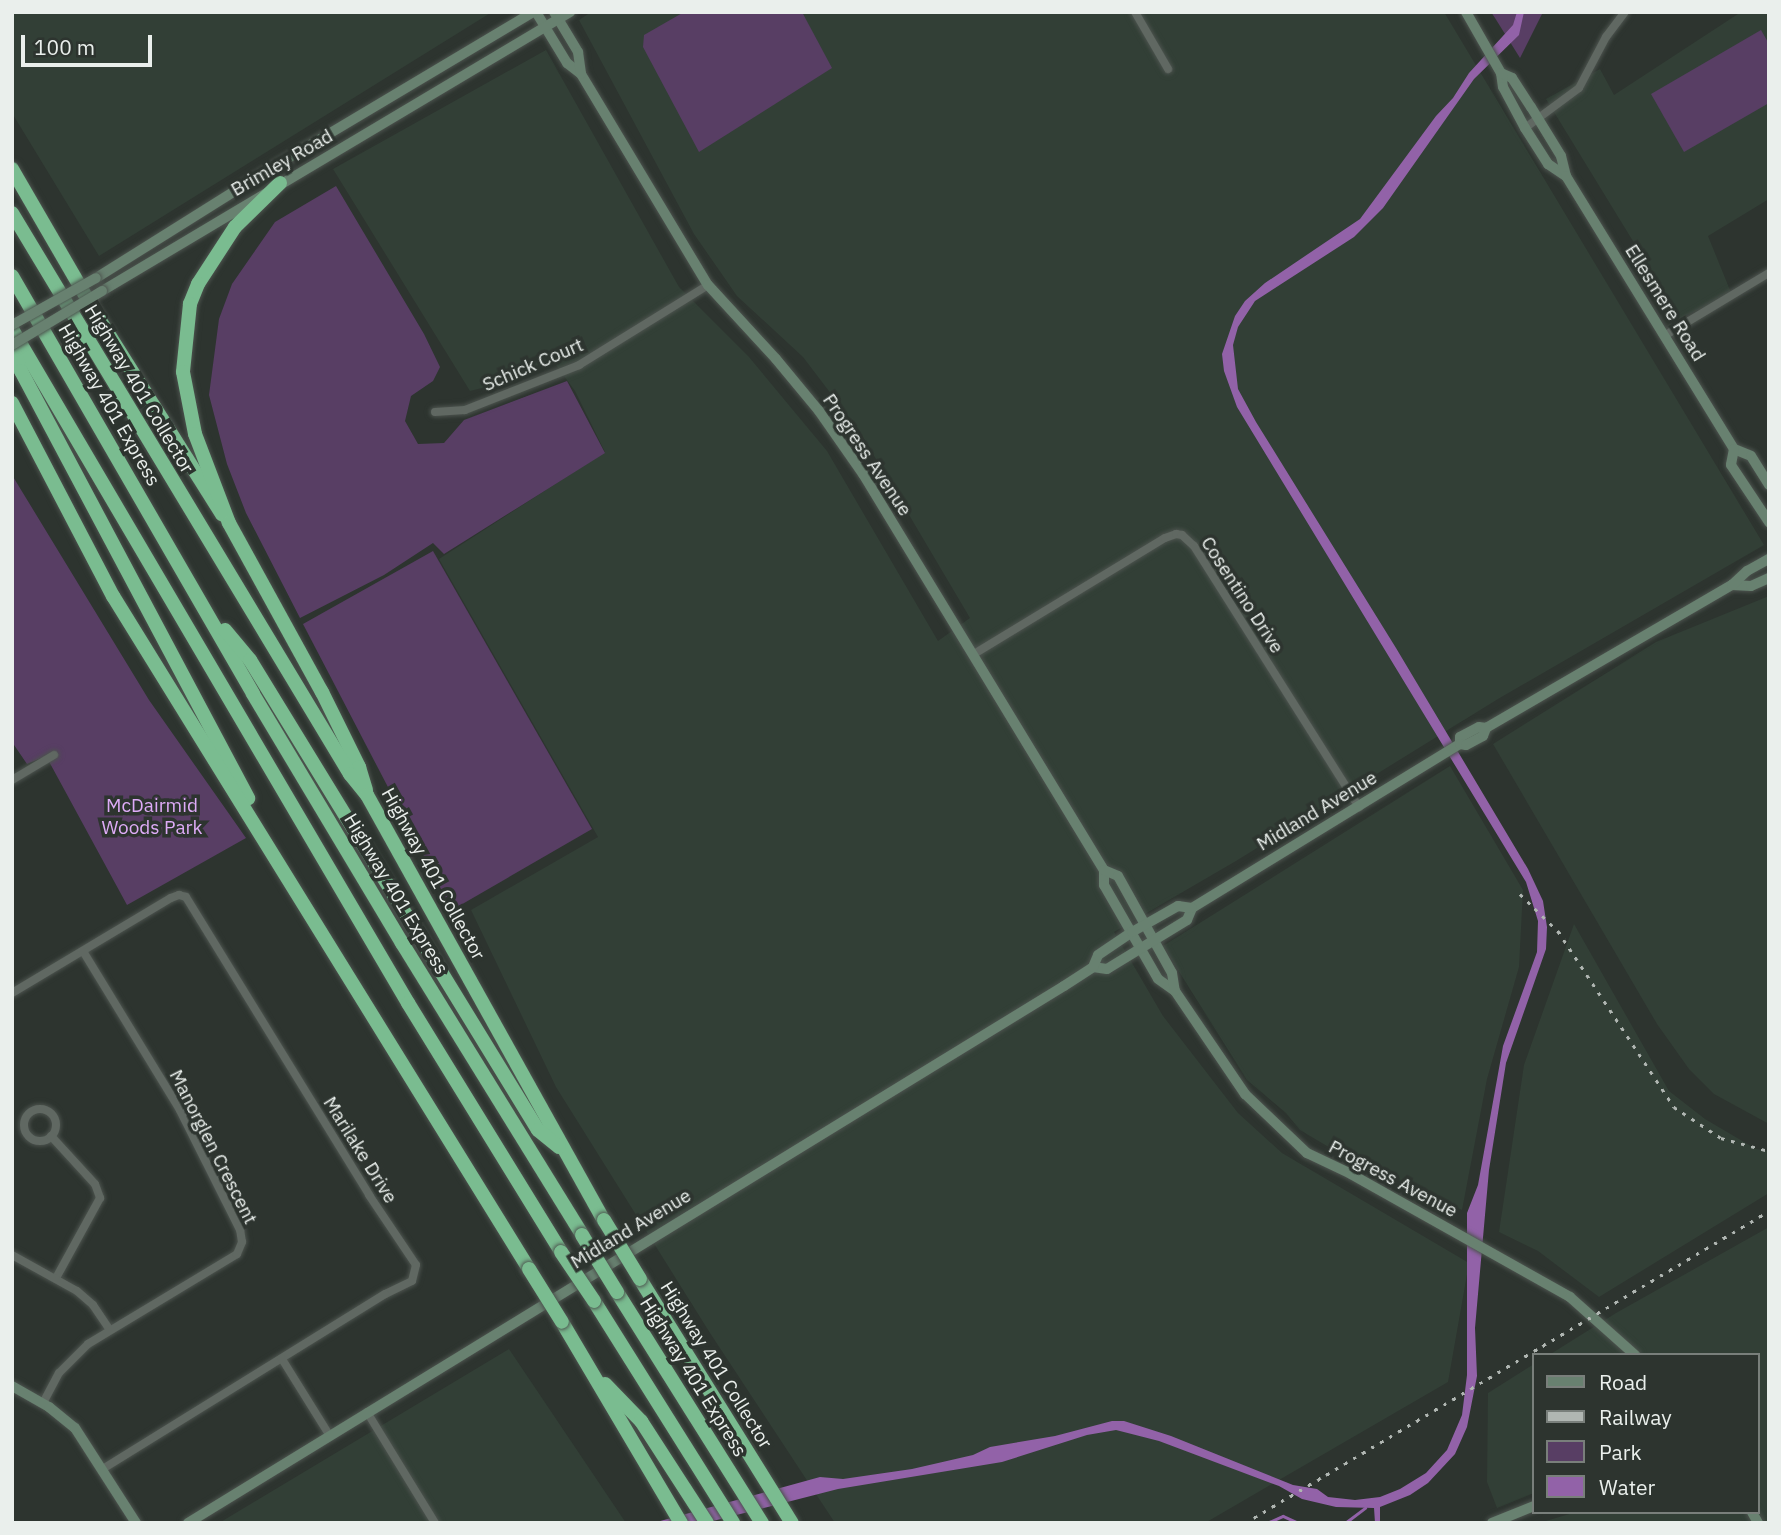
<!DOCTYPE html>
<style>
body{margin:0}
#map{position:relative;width:1781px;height:1535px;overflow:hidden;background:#2d342f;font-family:"IBM Plex Sans",sans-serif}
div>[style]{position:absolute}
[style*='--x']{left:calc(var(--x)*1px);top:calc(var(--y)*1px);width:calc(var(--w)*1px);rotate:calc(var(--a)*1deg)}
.built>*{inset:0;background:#323f36}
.green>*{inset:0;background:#583e64}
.water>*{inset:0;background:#9262a8}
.stream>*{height:2.5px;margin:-1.25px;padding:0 1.25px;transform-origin:1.25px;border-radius:1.25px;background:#9262a8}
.roads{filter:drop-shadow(0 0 2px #4c534e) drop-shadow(0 0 2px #4c534e)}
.street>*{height:8px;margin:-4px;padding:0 4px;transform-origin:4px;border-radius:4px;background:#606862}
.street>.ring{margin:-4px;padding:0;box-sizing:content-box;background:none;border:8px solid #606862;border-radius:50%}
.secondary>*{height:10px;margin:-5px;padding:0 5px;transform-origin:5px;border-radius:5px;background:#688170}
.highway>*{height:14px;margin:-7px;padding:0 7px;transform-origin:7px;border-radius:7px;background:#7abc90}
.rail>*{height:2.5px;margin-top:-1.25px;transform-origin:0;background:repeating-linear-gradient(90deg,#b0b6b2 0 3.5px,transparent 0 10.5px)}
.bridges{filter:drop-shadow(0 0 2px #4c534e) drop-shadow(0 0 2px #4c534e)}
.secondary-bridge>*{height:10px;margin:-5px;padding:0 5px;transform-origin:5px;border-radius:5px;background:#688170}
.highway-bridge>*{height:14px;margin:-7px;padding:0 7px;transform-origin:7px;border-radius:7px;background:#7abc90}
span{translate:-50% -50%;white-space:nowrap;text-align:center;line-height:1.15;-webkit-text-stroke:7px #2d342f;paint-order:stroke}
.street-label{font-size:19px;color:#eaefec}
.park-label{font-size:19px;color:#deabf7}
.frame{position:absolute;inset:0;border:14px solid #eaefec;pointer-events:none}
.legend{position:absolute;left:1532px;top:1353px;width:228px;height:161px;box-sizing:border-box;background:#2d342f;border:2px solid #797f7b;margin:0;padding:9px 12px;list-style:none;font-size:21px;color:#eaefec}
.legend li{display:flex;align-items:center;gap:14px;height:35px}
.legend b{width:35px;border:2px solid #797f7b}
.scale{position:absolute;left:21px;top:35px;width:131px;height:32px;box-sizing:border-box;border:4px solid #eaefec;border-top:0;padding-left:9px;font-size:21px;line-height:24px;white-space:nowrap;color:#eaefec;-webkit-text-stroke:5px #2d342f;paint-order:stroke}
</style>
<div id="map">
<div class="built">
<div style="clip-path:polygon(12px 12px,492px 12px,99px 256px,12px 113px)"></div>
<div style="clip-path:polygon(591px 12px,1444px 12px,1764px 545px,1498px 699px,1236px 861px,1114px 932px,1163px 1016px,1238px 1113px,1282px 1153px,1469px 1263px,1448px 1382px,1205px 1523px,835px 1523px,710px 1333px,556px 1087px,471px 910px,598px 837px,439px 559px,605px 452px,575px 391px,551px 358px,510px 381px,470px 391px,333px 169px,546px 50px,679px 287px,749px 357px,827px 451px,938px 641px,970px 618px,860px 432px,803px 357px,737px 296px,694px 234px,579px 20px)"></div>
<div style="clip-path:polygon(1741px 12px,1769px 12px,1769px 199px,1708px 236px,1732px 295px,1680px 318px,1546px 99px,1600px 69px,1614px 95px)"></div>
<div style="clip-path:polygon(1769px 596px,1769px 1124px,1714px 1094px,1689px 1069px,1657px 1024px,1493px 744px,1656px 642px)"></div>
<div style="clip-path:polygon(1450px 766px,1523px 890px,1519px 967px,1487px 1079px,1462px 1210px,1342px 1155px,1300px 1130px,1286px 1113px,1247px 1080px,1163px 946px)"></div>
<div style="clip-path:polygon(1574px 924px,1669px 1091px,1705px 1119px,1756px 1149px,1769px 1151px,1769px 1193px,1599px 1297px,1538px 1251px,1499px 1232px,1524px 1065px)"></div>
<div style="clip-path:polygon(1769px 1227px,1769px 1523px,1539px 1523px,1576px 1512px,1758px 1512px,1758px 1355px,1549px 1355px,1616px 1313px)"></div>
<div style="clip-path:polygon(509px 1349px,626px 1523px,219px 1523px)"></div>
<div style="clip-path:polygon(1534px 1364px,1534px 1493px,1497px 1508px,1487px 1482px,1488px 1393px)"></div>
</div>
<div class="green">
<div style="clip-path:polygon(684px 12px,802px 12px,832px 68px,699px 152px,643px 47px,644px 35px)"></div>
<div style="clip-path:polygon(1491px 12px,1543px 12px,1520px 58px,1495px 18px)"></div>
<div style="clip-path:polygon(1761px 30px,1769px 44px,1769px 103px,1684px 152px,1651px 94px)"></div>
<div style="clip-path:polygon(336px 186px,424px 334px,440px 367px,433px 381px,411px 396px,405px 421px,418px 444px,444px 443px,464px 420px,567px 381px,605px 453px,444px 554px,433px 543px,384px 575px,300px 618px,246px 513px,227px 464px,209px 395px,219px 319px,232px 284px,275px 222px)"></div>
<div style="clip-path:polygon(12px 475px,149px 700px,246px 838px,127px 905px,46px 756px,27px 764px,12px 742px)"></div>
<div style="clip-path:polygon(433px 551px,592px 829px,452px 910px,303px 624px)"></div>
</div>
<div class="water">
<div style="clip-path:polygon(1517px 12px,1524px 12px,1519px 35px,1474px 79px,1383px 208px,1354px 237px,1255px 301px,1238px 327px,1233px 345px,1238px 389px,1256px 422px,1396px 648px,1528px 869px,1543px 901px,1547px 927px,1546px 949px,1506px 1063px,1489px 1170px,1475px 1328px,1477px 1376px,1467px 1427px,1455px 1454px,1428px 1483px,1410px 1495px,1380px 1507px,1380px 1523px,1375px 1523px,1374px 1508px,1336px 1507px,1302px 1499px,1279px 1486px,1159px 1441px,1116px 1430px,1087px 1435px,1002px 1462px,838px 1489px,705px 1523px,653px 1523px,820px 1477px,843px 1479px,912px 1469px,973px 1455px,990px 1447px,1055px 1436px,1112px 1421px,1124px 1421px,1171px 1436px,1293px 1485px,1317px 1489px,1328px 1497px,1355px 1500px,1380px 1497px,1400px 1489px,1426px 1473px,1447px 1450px,1462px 1415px,1467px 1375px,1467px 1213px,1478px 1185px,1503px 1046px,1537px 952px,1538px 921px,1526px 882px,1237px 407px,1224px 371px,1222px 354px,1235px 316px,1245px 301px,1265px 283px,1360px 219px,1436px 116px,1453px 98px,1469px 73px,1513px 25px)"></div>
</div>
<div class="stream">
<div style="--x:1267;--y:1523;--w:17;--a:-24"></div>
<div style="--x:1283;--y:1516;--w:17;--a:24"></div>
<div style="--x:1345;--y:1523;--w:25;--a:-37"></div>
</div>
<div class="roads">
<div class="street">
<div style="--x:1135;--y:12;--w:66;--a:59.9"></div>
<div style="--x:1525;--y:128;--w:67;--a:-36.5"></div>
<div style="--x:1579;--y:88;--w:58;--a:-62.1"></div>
<div style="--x:1606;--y:37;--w:31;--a:-53"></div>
<div style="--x:1664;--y:336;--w:122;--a:-31"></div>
<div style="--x:435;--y:412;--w:30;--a:-4"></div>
<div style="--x:465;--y:410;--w:123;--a:-21.5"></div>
<div style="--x:579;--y:365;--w:152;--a:-31.8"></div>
<div style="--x:974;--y:654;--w:223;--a:-31.3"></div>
<div style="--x:1165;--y:538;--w:12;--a:-20"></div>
<div style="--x:1176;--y:534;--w:6;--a:9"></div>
<div style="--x:1182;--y:535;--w:16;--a:43"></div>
<div style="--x:1194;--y:546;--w:309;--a:57.7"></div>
<div style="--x:12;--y:780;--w:49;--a:-30.8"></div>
<div style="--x:12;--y:993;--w:185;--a:-30.9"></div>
<div style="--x:171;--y:898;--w:9;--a:-21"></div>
<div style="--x:179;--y:895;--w:7;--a:16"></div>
<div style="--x:186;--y:897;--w:350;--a:58.4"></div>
<div style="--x:369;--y:1195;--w:84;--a:56.1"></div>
<div style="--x:416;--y:1265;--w:16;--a:104"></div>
<div style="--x:412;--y:1281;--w:30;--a:154"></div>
<div style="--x:385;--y:1294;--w:332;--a:148.2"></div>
<div class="ring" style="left:24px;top:1109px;width:24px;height:24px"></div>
<div style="--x:51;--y:1136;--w:65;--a:47.5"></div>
<div style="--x:95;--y:1184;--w:15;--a:70"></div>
<div style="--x:100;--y:1198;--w:91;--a:118.8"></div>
<div style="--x:12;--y:1255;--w:74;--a:29"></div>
<div style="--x:77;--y:1291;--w:21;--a:41"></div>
<div style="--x:93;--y:1305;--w:30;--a:56"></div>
<div style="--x:282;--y:1359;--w:91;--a:58.1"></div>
<div style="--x:43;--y:1403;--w:34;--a:-62"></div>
<div style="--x:59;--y:1373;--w:41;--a:-45"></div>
<div style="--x:88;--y:1344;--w:174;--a:-31.1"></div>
<div style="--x:237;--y:1254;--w:13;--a:-67"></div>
<div style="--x:242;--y:1242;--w:12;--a:-99"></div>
<div style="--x:240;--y:1230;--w:134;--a:-116.6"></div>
<div style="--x:180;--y:1110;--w:186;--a:-121.4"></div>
<div style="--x:367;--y:1412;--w:130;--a:58.5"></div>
</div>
<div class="secondary">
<div style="--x:536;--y:12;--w:60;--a:58.7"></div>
<div style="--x:567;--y:63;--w:18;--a:38"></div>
<div style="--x:581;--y:74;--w:246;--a:59"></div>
<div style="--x:708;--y:285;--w:100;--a:47.4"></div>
<div style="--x:776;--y:359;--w:67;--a:50.4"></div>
<div style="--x:819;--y:411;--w:77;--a:55.1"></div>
<div style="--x:863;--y:474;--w:464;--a:58.7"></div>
<div style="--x:1104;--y:870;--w:15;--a:90"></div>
<div style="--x:1104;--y:885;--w:108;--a:60.1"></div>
<div style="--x:1158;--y:979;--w:21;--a:35"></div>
<div style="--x:1175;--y:991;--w:125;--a:55.8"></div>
<div style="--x:1245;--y:1094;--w:86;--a:43.6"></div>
<div style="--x:1307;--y:1153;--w:49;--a:25.5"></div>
<div style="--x:1351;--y:1174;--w:251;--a:29.3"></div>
<div style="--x:1570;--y:1297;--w:87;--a:41.7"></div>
<div style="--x:554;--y:12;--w:47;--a:59"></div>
<div style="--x:578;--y:52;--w:22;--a:82"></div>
<div style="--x:1466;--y:12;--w:70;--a:60.2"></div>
<div style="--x:1501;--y:73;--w:14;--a:82"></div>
<div style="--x:1503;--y:87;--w:47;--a:61.8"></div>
<div style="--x:1525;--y:128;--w:43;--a:57.4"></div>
<div style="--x:1548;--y:164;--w:22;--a:34"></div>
<div style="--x:1501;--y:73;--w:12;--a:24"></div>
<div style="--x:1512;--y:78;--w:35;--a:57"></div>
<div style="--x:1531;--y:107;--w:57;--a:58.5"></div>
<div style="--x:1561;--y:156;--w:21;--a:76"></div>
<div style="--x:1566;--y:176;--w:321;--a:58.4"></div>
<div style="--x:1734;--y:449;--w:18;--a:22"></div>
<div style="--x:1751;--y:456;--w:34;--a:58"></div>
<div style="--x:96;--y:278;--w:205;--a:-32.1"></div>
<div style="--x:270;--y:169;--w:306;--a:-30.8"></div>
<div style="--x:102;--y:291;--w:545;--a:-30.8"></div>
<div style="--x:1734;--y:449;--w:16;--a:101"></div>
<div style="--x:1731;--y:465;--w:69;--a:56.3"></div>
<div style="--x:1732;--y:585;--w:19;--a:3"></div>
<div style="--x:1751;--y:586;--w:20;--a:-24"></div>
<div style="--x:1460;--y:744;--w:7;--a:-90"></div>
<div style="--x:1460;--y:737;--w:21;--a:-28"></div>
<div style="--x:1479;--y:727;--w:7;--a:8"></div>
<div style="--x:1486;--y:728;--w:285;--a:-30.2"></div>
<div style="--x:1732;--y:585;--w:21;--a:-43"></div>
<div style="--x:1747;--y:571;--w:25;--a:-29"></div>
<div style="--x:1104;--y:870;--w:15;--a:23"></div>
<div style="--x:1118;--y:876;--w:111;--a:60.9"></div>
<div style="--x:1172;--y:973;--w:18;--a:81"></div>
<div style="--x:1093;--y:967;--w:14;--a:8"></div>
<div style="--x:1107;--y:969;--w:94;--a:-31.5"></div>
<div style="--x:1187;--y:920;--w:13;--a:-67"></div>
<div style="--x:1192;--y:908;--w:314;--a:-31.5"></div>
<div style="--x:1460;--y:744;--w:6;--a:9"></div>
<div style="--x:1466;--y:745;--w:19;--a:-28"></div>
<div style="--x:1483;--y:736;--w:9;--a:-69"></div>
<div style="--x:12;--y:1386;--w:43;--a:29.6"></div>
<div style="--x:49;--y:1407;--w:33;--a:39"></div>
<div style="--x:75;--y:1428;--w:113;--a:57.3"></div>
<div style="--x:1752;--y:1512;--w:13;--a:61"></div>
<div style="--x:188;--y:1523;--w:1027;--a:-31.51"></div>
<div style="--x:1064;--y:986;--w:35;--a:-33"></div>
<div style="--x:1093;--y:967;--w:13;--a:-67"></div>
<div style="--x:1098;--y:955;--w:41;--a:-34.1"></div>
<div style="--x:1132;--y:932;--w:53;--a:-29.5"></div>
<div style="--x:1178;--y:906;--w:14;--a:8"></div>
<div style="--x:1492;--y:1523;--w:45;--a:-22"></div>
</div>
<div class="highway">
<div style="--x:12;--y:169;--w:173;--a:59.9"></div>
<div style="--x:99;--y:319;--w:231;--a:57.8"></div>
<div style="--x:280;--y:183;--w:63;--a:135.6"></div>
<div style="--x:235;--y:227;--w:68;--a:123"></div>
<div style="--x:198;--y:284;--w:22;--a:112"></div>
<div style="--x:190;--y:304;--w:68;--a:95.9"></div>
<div style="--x:183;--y:372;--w:63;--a:79"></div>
<div style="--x:195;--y:434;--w:95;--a:69.1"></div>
<div style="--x:229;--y:523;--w:193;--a:61.2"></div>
<div style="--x:322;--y:692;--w:84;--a:63.7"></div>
<div style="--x:359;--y:767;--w:24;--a:73"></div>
<div style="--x:12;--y:213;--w:655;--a:58.93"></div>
<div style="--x:350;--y:774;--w:27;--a:51"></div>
<div style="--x:367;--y:795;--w:487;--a:60.9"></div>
<div style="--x:12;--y:276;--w:482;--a:60"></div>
<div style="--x:253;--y:694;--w:290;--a:59.1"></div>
<div style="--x:402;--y:943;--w:343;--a:58.3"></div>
<div style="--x:12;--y:329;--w:782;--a:59.56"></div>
<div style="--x:408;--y:1003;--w:292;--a:58.4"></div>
<div style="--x:12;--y:346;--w:27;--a:70"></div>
<div style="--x:21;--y:371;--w:484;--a:62"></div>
<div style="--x:12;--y:403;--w:218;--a:62.4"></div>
<div style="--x:113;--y:596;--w:791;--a:58.28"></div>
<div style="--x:225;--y:630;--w:39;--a:50"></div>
<div style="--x:250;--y:660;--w:551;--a:58.5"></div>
<div style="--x:538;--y:1130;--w:27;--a:39"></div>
<div style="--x:640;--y:1279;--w:287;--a:58.1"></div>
<div style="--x:617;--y:1292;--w:273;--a:57.9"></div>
<div style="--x:594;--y:1301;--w:262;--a:57.9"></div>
<div style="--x:562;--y:1322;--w:234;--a:59.4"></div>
<div style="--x:605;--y:1384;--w:52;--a:45.8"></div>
<div style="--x:641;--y:1421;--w:121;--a:57.1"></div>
</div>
</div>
<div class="rail">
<div style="--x:1520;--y:894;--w:63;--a:44.4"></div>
<div style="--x:1558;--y:931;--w:211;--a:56.6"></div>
<div style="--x:1674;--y:1107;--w:56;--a:33.4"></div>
<div style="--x:1721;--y:1138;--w:50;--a:15.2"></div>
<div style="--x:1245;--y:1523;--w:610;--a:-30.77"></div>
</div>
<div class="bridges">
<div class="secondary-bridge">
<div style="--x:12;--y:325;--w:96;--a:-29.2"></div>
<div style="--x:12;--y:345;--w:105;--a:-31"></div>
</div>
<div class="highway-bridge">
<div style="--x:604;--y:1220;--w:69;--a:58.6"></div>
<div style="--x:582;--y:1235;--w:67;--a:58.4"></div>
<div style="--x:561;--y:1252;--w:59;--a:56"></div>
<div style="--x:529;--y:1269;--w:62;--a:58.1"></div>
</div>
</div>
<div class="street-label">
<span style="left:282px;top:163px;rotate:-30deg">Brimley Road</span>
<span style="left:1665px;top:303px;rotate:58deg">Ellesmere Road</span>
<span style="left:533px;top:365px;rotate:-23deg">Schick Court</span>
<span style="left:139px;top:389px;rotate:59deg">Highway 401 Collector</span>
<span style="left:109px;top:405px;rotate:60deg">Highway 401 Express</span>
<span style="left:867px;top:455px;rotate:56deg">Progress Avenue</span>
<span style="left:1242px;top:595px;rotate:57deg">Cosentino Drive</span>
<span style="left:1317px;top:811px;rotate:-31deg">Midland Avenue</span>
<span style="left:433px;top:874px;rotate:61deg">Highway 401 Collector</span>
<span style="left:396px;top:894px;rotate:59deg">Highway 401 Express</span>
<span style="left:213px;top:1147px;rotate:63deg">Manorglen Crescent</span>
<span style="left:360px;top:1150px;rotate:58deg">Marilake Drive</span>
<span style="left:1393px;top:1179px;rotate:28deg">Progress Avenue</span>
<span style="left:631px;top:1229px;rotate:-31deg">Midland Avenue</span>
<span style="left:716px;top:1365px;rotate:58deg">Highway 401 Collector</span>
<span style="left:693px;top:1377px;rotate:58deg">Highway 401 Express</span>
</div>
<div class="park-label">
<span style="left:152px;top:817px">McDairmid<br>Woods Park</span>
</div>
<div class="frame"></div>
<ul class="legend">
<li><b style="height:9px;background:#688170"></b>Road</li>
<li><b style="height:9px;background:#b0b6b2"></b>Railway</li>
<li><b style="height:19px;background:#583e64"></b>Park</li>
<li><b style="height:19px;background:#9262a8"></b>Water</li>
</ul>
<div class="scale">100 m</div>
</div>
